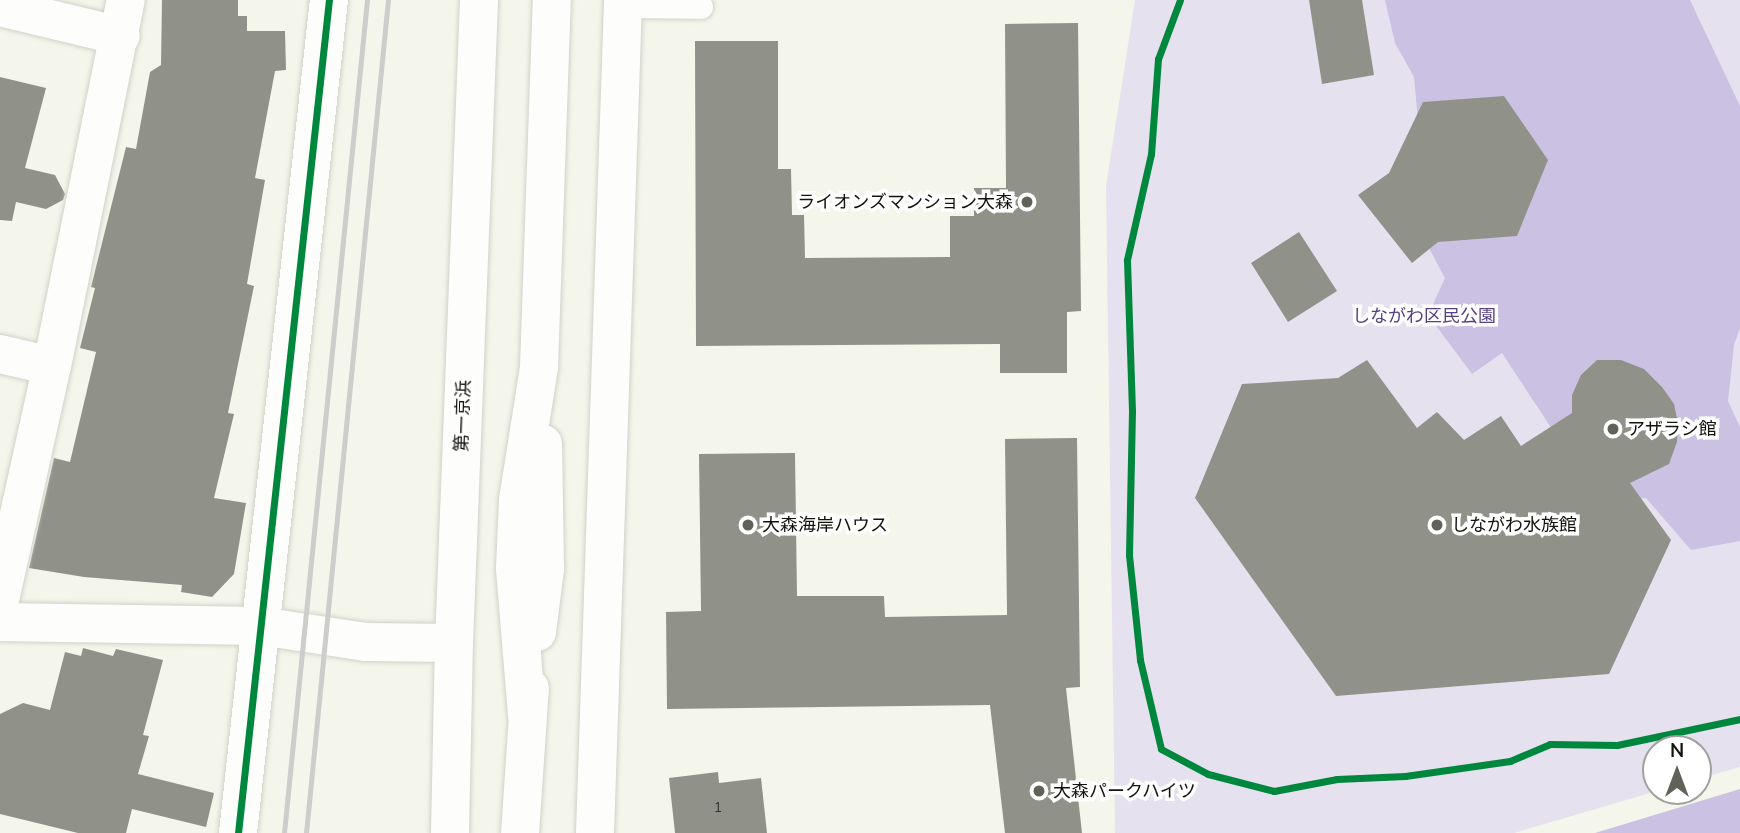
<!DOCTYPE html>
<meta charset="utf-8">
<style>
body{margin:0}
#map{position:relative;width:1740px;height:833px;overflow:hidden;background:#f4f6eb;font-family:"Nunito Sans","Noto Sans JP",sans-serif}
div>[style]{position:absolute}
[style*='--x']{left:calc(var(--x)*1px);top:calc(var(--y)*1px);width:calc(var(--w)*1px);rotate:calc(var(--a)*1deg)}
.green>*{inset:0;background:#e6e1ef}
.water>*{inset:0;background:#cbc1e2}
.building>*{inset:0;background:#90928a}
.roads{filter:drop-shadow(0 0 2px #d0d2c9) drop-shadow(0 0 2px #d0d2c9)}
.lane>*{height:24px;margin:-12px;padding:0 12px;transform-origin:12px;border-radius:12px;background:#fdfefc}
.street>*{height:38px;margin:-19px;padding:0 19px;transform-origin:19px;border-radius:19px;background:#fdfefc}
.secondary>*{height:38px;margin:-19px;padding:0 19px;transform-origin:19px;border-radius:19px;background:#fdfefc}
.highway>*{height:38px;margin:-19px;padding:0 19px;transform-origin:19px;border-radius:19px;background:#fdfefc}
.rail>*{height:5px;margin:-2.5px;padding:0 2.5px;transform-origin:2.5px;border-radius:2.5px;background:#cdcdcb}
.cycleway>*{height:7px;margin:-3.5px;padding:0 3.5px;transform-origin:3.5px;border-radius:3.5px;background:#00873e}
.dots>*{width:19px;height:19px;translate:-50% -50%;box-sizing:border-box;border:4px solid #fff;border-radius:50%}
span{translate:-50% -50%;white-space:nowrap;text-align:center;line-height:1.15;-webkit-text-stroke:7px #fff;paint-order:stroke}
.number-label{font-size:14px;color:#31332c}
.number-label span{-webkit-text-stroke-width:0}
.poi-label{font-size:18px;color:#11130c}
.right{translate:-100% -50%;text-align:right}
.left{translate:0 -50%;text-align:left}
.park-label{font-size:18px;color:#584182}
.street-label{font-size:18px;color:#11130c}
.north{position:absolute;left:1642px;top:735px;width:70px;height:70px;box-sizing:border-box;background:#fff;border:2px solid #a0a19e;border-radius:50%;rotate:0deg;font-size:19px;font-weight:700;line-height:28px;text-align:center;color:#11130c}
.north::after{content:'';display:block;margin:auto;width:24px;height:32px;background:#60625a;clip-path:polygon(50% 0,100% 100%,50% 72%,0 100%)}
</style>
<div id="map">
<div class="green">
<div style="clip-path:polygon(1135px 0,1740px 0,1740px 767px,1698px 779px,1698px 749px,1656px 749px,1657px 791px,1514px 833px,1115px 833px,1106px 186px)"></div>
</div>
<div class="water">
<div style="clip-path:polygon(1385px 0,1690px 0,1740px 106px,1740px 328px,1734px 345px,1728px 401px,1740px 427px,1740px 541px,1691px 550px,1646px 498px,1599px 501px,1502px 353px,1472px 374px,1428px 315px,1445px 278px,1430px 250px,1414px 77px,1395px 43px)"></div>
<div style="clip-path:polygon(1740px 789px,1740px 833px,1595px 833px)"></div>
</div>
<div class="building">
<div style="clip-path:polygon(162px 0,238px 0,238px 16px,247px 16px,247px 31px,285px 31px,286px 70px,275px 71px,255px 178px,265px 180px,247px 284px,254px 286px,228px 413px,234px 414px,214px 498px,246px 503px,234px 574px,212px 597px,181px 592px,182px 585px,84px 577px,29px 568px,54px 458px,70px 462px,96px 352px,80px 348px,95px 288px,91px 287px,126px 147px,136px 149px,150px 72px,161px 65px)"></div>
<div style="clip-path:polygon(1309px 0,1362px 0,1374px 75px,1322px 84px)"></div>
<div style="clip-path:polygon(1078px 23px,1081px 311px,1067px 312px,1067px 373px,1000px 373px,1000px 344px,696px 346px,695px 41px,778px 41px,778px 169px,791px 169px,792px 215px,804px 215px,805px 258px,950px 257px,950px 216px,974px 216px,974px 188px,1006px 188px,1005px 24px)"></div>
<div style="clip-path:polygon(0 77px,46px 88px,25px 168px,55px 175px,65px 194px,63px 200px,46px 209px,16px 202px,12px 221px,0 220px)"></div>
<div style="clip-path:polygon(1504px 96px,1548px 160px,1517px 236px,1438px 242px,1412px 263px,1358px 195px,1389px 173px,1423px 102px)"></div>
<div style="clip-path:polygon(1299px 232px,1337px 291px,1288px 322px,1251px 263px)"></div>
<div style="clip-path:polygon(1367px 360px,1417px 428px,1437px 412px,1464px 440px,1501px 416px,1521px 446px,1572px 413px,1572px 395px,1581px 375px,1597px 360px,1621px 360px,1644px 369px,1662px 387px,1674px 404px,1678px 423px,1677px 442px,1669px 464px,1630px 483px,1671px 540px,1609px 674px,1336px 696px,1195px 498px,1242px 384px,1338px 378px)"></div>
<div style="clip-path:polygon(1077px 438px,1080px 687px,1066px 688px,1082px 833px,1005px 833px,990px 705px,667px 709px,666px 612px,701px 611px,699px 454px,795px 453px,797px 596px,884px 596px,885px 617px,1007px 615px,1005px 439px)"></div>
<div style="clip-path:polygon(83px 648px,113px 656px,116px 649px,163px 660px,143px 735px,149px 736px,138px 774px,214px 793px,206px 827px,132px 809px,126px 833px,78px 833px,0 814px,0 714px,23px 703px,50px 710px,65px 652px,81px 656px)"></div>
<div style="clip-path:polygon(718px 772px,719px 783px,761px 778px,767px 833px,675px 833px,669px 778px)"></div>
</div>
<div class="roads">
<div class="lane">
<div style="--x:623;--y:6;--w:78;--a:0.7"></div>
</div>
<div class="street">
<div style="--x:0;--y:354;--w:53;--a:13"></div>
<div style="--x:0;--y:600;--w:240;--a:-77.5"></div>
<div style="--x:52;--y:366;--w:373;--a:-78.6"></div>
<div style="--x:0;--y:622;--w:260;--a:0.9"></div>
<div style="--x:260;--y:626;--w:107;--a:8.6"></div>
<div style="--x:366;--y:642;--w:88;--a:0.7"></div>
<div style="--x:238;--y:833;--w:838;--a:-83.77"></div>
</div>
<div class="secondary">
<div style="--x:0;--y:7;--w:124;--a:13.5"></div>
</div>
<div class="highway">
<div style="--x:537;--y:632;--w:64;--a:-82.8"></div>
<div style="--x:545;--y:569;--w:125;--a:-90.9"></div>
<div style="--x:527;--y:715;--w:147;--a:-94.7"></div>
<div style="--x:515;--y:568;--w:68;--a:-87.5"></div>
<div style="--x:518;--y:500;--w:135;--a:-81"></div>
<div style="--x:539;--y:367;--w:367;--a:-88"></div>
<div style="--x:450;--y:833;--w:190;--a:-88.8"></div>
<div style="--x:454;--y:643;--w:643;--a:-87.77"></div>
<div style="--x:520;--y:833;--w:145;--a:-86.1"></div>
<div style="--x:595;--y:833;--w:833;--a:-88.07"></div>
</div>
</div>
<div class="rail">
<div style="--x:284;--y:833;--w:837;--a:-84.31"></div>
<div style="--x:306;--y:833;--w:837;--a:-84.38"></div>
</div>
<div class="cycleway">
<div style="--x:1180;--y:0;--w:63;--a:110.4"></div>
<div style="--x:1158;--y:59;--w:95;--a:94.2"></div>
<div style="--x:1151;--y:154;--w:109;--a:102.8"></div>
<div style="--x:1127;--y:260;--w:151;--a:88.1"></div>
<div style="--x:1132;--y:411;--w:144;--a:91.2"></div>
<div style="--x:1129;--y:555;--w:106;--a:84"></div>
<div style="--x:1140;--y:660;--w:91;--a:76.7"></div>
<div style="--x:1161;--y:749;--w:53;--a:28"></div>
<div style="--x:1208;--y:774;--w:68;--a:14.4"></div>
<div style="--x:1274;--y:791;--w:64;--a:-10.8"></div>
<div style="--x:1337;--y:779;--w:68;--a:-2.5"></div>
<div style="--x:1405;--y:776;--w:106;--a:-8.1"></div>
<div style="--x:1510;--y:761;--w:43;--a:-23"></div>
<div style="--x:1550;--y:744;--w:67;--a:0.9"></div>
<div style="--x:1617;--y:745;--w:126;--a:-11.9"></div>
<div style="--x:238;--y:833;--w:838;--a:-83.77"></div>
</div>
<div class="dots">
<div style="left:1027px;top:202px;background:#60625a"></div>
<div style="left:1613px;top:429px;background:#60625a"></div>
<div style="left:748px;top:525px;background:#60625a"></div>
<div style="left:1437px;top:525px;background:#60625a"></div>
<div style="left:1039px;top:791px;background:#60625a"></div>
</div>
<div class="number-label">
<span style="left:718px;top:808px">1</span>
</div>
<div class="poi-label">
<span class="right" style="left:1013px;top:202px">ライオンズマンション大森</span>
<span class="left" style="left:1627px;top:429px">アザラシ館</span>
<span class="left" style="left:762px;top:525px">大森海岸ハウス</span>
<span class="left" style="left:1451px;top:525px">しながわ水族館</span>
<span class="left" style="left:1053px;top:791px">大森パークハイツ</span>
</div>
<div class="park-label">
<span style="left:1424px;top:316px">しながわ区民公園</span>
</div>
<div class="street-label">
<span style="left:463px;top:416px;rotate:-88deg">第一京浜</span>
</div>
<div class="north">N</div>
</div>
